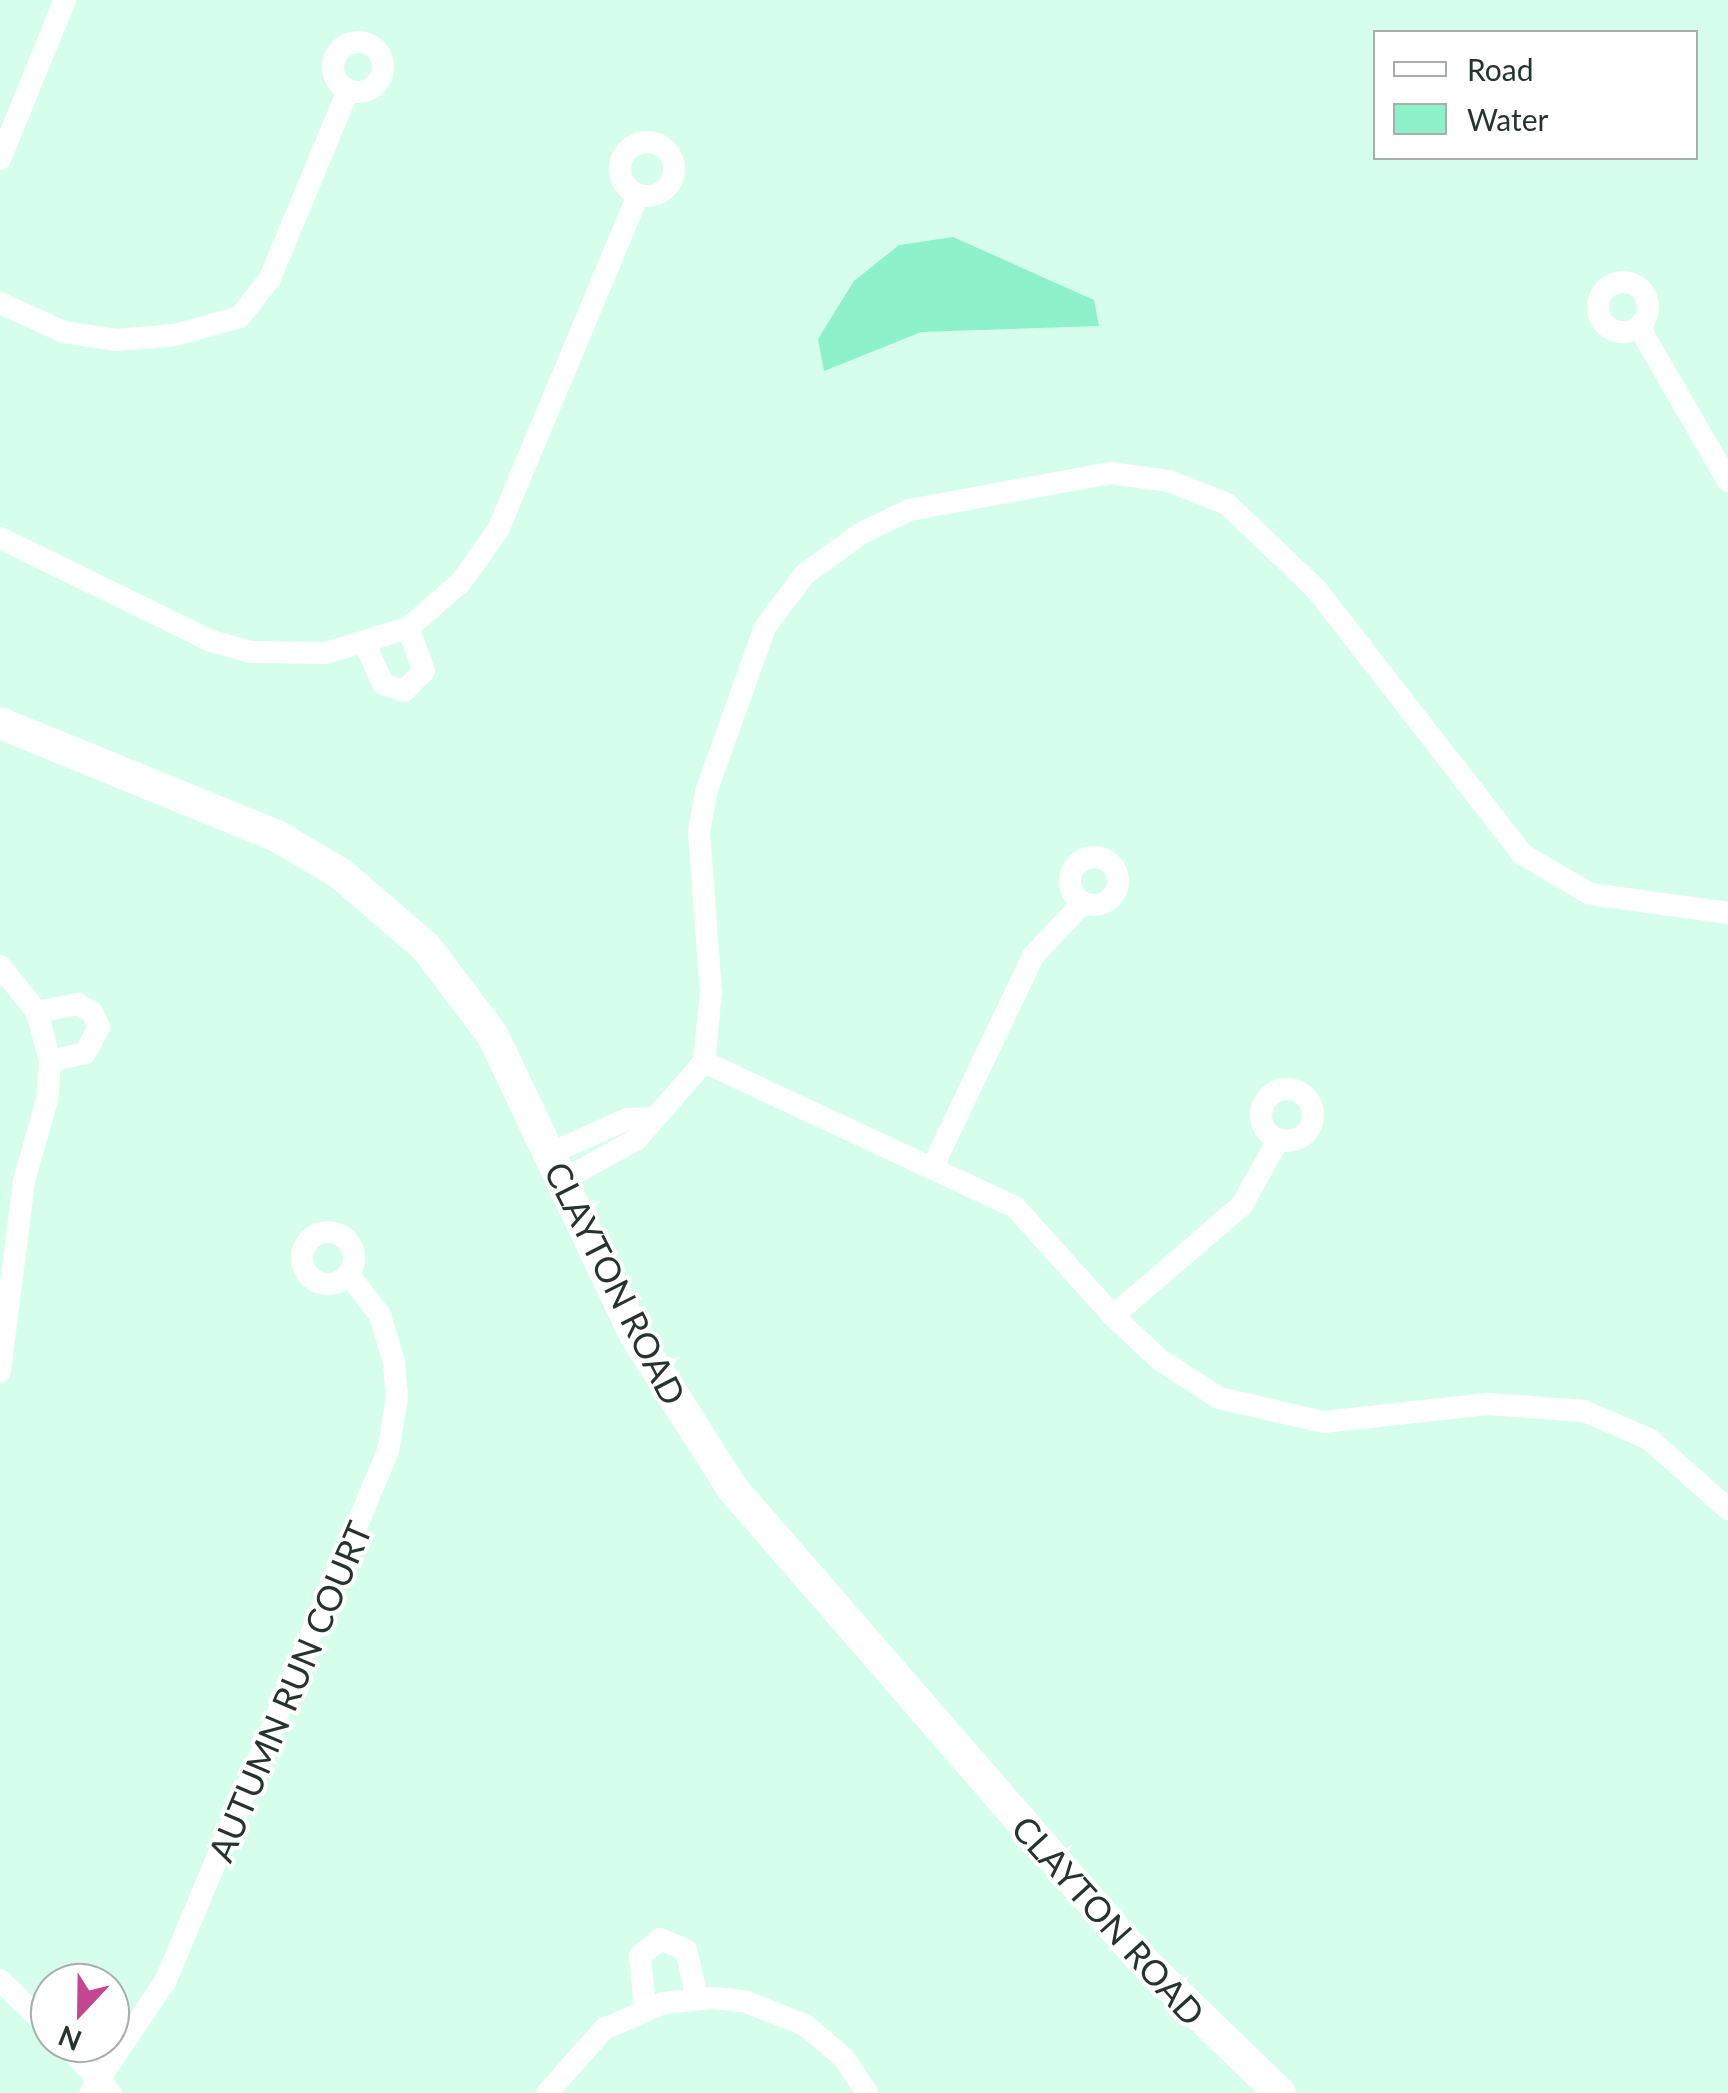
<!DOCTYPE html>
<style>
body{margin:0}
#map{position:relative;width:1728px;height:2093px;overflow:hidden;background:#d5ffec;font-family:Lato,sans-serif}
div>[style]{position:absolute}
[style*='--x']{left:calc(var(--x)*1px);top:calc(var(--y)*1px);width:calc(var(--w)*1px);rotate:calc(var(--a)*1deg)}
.water>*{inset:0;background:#8df1ca}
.street>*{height:22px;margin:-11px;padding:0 11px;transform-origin:11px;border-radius:11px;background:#fff}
.street>.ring{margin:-11px;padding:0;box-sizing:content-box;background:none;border:22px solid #fff;border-radius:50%}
.secondary>*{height:32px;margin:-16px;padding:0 16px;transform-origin:16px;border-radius:16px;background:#fff}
span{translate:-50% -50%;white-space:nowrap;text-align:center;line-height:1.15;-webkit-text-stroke:8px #fff;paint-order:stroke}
.street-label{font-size:35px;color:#25352e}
.legend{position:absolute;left:1373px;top:30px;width:325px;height:130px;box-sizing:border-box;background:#fff;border:2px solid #a8aeab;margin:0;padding:12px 18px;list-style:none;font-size:30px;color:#25352e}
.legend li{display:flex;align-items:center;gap:20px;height:50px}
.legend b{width:50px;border:2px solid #a8aeab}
.north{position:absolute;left:30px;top:1963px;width:100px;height:100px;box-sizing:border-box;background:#fff;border:2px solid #a8aeab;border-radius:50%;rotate:202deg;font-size:28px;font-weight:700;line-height:40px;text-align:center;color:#25352e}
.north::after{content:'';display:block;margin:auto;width:35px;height:45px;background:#c44592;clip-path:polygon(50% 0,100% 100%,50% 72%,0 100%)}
</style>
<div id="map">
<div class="water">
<div style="clip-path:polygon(953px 237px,1094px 300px,1099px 326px,921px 332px,824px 371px,818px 339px,854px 281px,899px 245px)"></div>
</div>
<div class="street">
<div class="ring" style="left:333px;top:42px;width:28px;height:28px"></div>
<div class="ring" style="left:620px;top:142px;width:32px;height:32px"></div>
<div style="--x:0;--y:159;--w:172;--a:-67.8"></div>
<div class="ring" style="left:1598px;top:282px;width:28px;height:28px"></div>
<div style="--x:0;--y:303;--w:70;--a:24.4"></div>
<div style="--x:64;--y:332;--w:54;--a:8.6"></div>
<div style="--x:117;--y:340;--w:58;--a:-4.9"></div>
<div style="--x:175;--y:335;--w:67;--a:-15.5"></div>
<div style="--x:240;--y:317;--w:49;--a:-52.4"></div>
<div style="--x:270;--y:278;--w:203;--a:-67.4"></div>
<div style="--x:1639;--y:327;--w:178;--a:60"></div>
<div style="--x:0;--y:538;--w:235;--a:26"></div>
<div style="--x:211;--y:641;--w:41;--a:15.4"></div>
<div style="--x:251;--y:652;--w:75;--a:0.8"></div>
<div style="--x:326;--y:653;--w:86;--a:-17"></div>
<div style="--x:408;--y:628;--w:70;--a:-41"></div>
<div style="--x:461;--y:582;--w:64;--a:-54.6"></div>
<div style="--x:498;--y:530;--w:363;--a:-67.3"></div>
<div style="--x:364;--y:642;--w:46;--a:65.7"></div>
<div style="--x:383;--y:684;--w:22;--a:18"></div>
<div style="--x:404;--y:691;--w:28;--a:-45"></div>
<div style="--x:424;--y:671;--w:46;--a:-110.4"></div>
<div class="ring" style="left:1070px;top:857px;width:26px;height:26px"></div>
<div style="--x:0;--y:966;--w:59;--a:51.2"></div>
<div style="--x:37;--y:1012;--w:51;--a:75.1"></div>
<div style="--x:50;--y:1061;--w:39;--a:94"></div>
<div style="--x:47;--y:1100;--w:84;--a:105.9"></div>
<div style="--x:24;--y:1181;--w:192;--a:97.2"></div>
<div style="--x:37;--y:1012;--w:41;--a:-11.3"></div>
<div style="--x:77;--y:1004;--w:17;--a:28"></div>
<div style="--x:92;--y:1012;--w:17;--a:65"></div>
<div style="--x:99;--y:1027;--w:30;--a:118"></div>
<div style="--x:85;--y:1053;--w:36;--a:167"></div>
<div style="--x:704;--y:1062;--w:343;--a:25"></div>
<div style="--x:1015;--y:1207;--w:147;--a:48"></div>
<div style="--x:1113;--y:1316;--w:63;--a:43.1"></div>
<div style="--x:1159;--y:1359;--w:72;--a:33"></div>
<div style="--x:1219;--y:1398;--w:108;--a:12.9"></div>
<div style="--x:1324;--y:1422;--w:164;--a:-6.3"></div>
<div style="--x:1487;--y:1404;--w:97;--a:4.1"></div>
<div style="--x:1584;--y:1411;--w:71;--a:23.3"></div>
<div style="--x:1649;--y:1439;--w:106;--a:41.5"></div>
<div class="ring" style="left:1261px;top:1089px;width:30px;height:30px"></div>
<div style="--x:551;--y:1153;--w:83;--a:-24.1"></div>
<div style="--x:627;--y:1119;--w:24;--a:-2"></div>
<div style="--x:932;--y:1168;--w:235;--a:-64.5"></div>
<div style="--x:1033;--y:956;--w:73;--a:-46.7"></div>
<div style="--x:563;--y:1180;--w:85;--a:-29"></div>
<div style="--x:637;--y:1139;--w:102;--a:-49"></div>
<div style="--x:704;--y:1062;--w:70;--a:-84.3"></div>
<div style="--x:711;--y:992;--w:160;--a:-94.3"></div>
<div style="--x:699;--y:832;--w:41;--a:-80.1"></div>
<div style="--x:706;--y:792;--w:175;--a:-70.3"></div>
<div style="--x:765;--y:627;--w:66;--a:-53"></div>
<div style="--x:805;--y:574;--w:68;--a:-36"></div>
<div style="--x:860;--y:534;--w:55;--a:-26.1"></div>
<div style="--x:909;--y:510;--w:204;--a:-10.4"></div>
<div style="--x:1110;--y:473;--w:60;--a:7.7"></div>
<div style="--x:1169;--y:481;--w:62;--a:21.6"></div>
<div style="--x:1227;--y:504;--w:123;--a:43.7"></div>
<div style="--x:1316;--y:589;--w:336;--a:52.1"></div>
<div style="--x:1522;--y:854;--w:79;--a:30.5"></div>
<div style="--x:1590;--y:894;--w:139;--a:7.8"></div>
<div class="ring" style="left:302px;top:1232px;width:30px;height:30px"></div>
<div style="--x:1113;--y:1316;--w:170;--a:-40.7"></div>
<div style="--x:1242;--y:1205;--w:74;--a:-61"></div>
<div style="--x:0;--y:1980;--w:70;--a:44.4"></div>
<div style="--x:645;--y:2009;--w:53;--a:-95.4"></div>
<div style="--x:640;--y:1956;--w:26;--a:-40"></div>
<div style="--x:660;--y:1939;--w:28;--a:23"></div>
<div style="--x:686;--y:1950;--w:49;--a:77.1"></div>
<div style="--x:64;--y:2043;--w:69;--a:46.8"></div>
<div style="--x:90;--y:2093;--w:134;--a:-56"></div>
<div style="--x:165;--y:1982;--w:576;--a:-67.22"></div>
<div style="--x:388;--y:1451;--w:55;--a:-80.5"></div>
<div style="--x:397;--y:1397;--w:35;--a:-95"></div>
<div style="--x:394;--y:1362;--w:49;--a:-106.6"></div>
<div style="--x:380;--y:1315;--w:52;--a:-128"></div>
<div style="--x:547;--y:2093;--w:86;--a:-48.3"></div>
<div style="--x:604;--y:2029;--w:65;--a:-23.4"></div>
<div style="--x:664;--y:2003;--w:49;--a:-5.8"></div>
<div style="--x:713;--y:1998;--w:31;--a:6"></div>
<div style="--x:744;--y:2001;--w:66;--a:21.5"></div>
<div style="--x:805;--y:2025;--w:51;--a:40.2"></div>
<div style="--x:844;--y:2058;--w:42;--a:56.7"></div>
</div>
<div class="secondary">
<div style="--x:0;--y:723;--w:299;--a:22.2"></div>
<div style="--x:277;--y:836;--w:74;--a:30.7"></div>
<div style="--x:341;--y:874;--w:112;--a:40.7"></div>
<div style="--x:426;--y:947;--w:111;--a:53"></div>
<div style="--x:493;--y:1036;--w:331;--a:64.6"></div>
<div style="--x:635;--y:1335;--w:181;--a:57.6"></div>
<div style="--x:732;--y:1488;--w:622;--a:49.04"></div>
<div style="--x:1140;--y:1958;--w:194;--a:44"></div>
</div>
<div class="street-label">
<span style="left:616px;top:1283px;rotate:63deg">CLAYTON ROAD</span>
<span style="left:289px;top:1691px;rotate:-67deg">AUTUMN RUN COURT</span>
<span style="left:1109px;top:1920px;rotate:48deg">CLAYTON ROAD</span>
</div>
<ul class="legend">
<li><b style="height:12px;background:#fff"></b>Road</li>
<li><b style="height:28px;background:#8df1ca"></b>Water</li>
</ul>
<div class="north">N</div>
</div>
